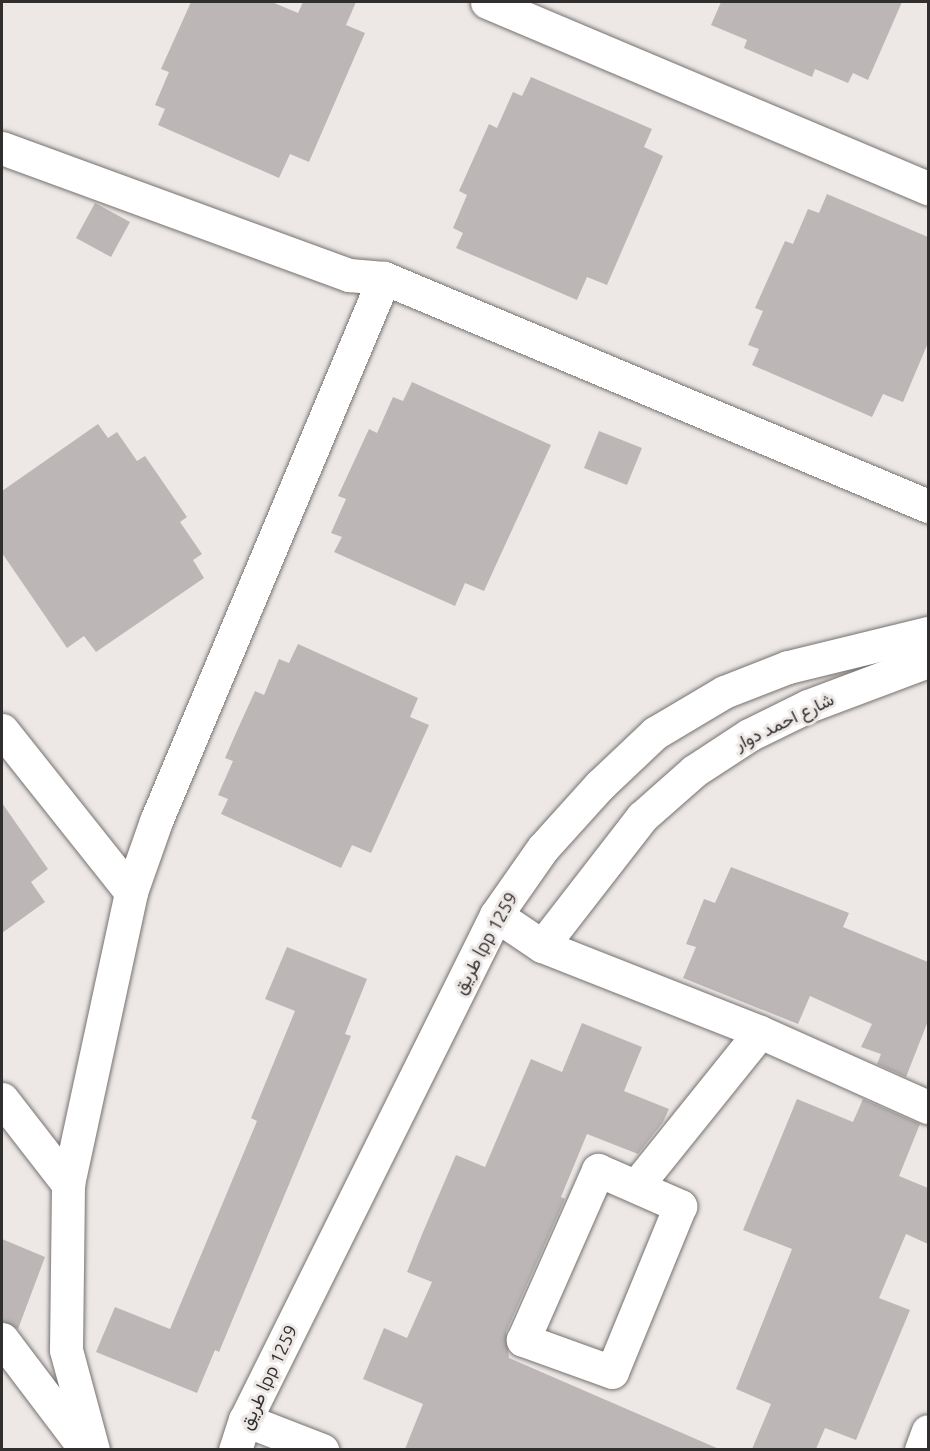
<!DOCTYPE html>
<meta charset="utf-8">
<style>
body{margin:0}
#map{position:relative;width:930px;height:1451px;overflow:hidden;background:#ede8e6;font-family:Ubuntu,Vazirmatn,sans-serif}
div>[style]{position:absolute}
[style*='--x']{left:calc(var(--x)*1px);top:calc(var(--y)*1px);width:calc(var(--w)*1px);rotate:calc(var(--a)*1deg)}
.building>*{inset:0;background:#bcb7b6}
.roads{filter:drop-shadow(0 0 2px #767270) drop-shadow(0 0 2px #767270)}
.minor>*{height:33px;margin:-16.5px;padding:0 16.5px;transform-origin:16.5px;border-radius:16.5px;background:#fff}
.tertiary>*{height:33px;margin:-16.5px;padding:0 16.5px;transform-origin:16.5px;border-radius:16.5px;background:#fff}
span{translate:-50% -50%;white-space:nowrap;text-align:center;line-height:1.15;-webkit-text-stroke:6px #ede8e6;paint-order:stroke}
.street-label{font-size:18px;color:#302e2e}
.frame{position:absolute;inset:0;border:3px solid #302e2e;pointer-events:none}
</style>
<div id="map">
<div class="building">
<div style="clip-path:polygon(191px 2px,272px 2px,298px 13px,303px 2px,356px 2px,346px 25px,365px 33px,309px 162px,290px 154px,279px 178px,158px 125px,165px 109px,155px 105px,169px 72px,161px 69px)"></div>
<div style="clip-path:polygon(721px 2px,902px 2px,868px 80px,853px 73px,848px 83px,815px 69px,812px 77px,744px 48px,747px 40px,711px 25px)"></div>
<div style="clip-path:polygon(531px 77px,652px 129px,644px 147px,663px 156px,607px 285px,587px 277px,577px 300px,456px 248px,463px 233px,453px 228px,467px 195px,459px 191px,489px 124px,497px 128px,513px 92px,522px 96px)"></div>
<div style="clip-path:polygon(827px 194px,928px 237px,928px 343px,903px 402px,883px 394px,872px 417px,752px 365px,759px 349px,748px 345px,763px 311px,755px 308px,785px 241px,793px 244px,808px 209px,819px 213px)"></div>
<div style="clip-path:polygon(95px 203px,130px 222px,111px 257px,76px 238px)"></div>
<div style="clip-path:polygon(412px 382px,551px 445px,484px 591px,465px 583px,455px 606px,334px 552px,342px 537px,331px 533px,346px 499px,338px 496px,369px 429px,377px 433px,393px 397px,403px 401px)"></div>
<div style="clip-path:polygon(98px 424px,108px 438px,117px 432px,137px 461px,145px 456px,187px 517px,180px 522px,202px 554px,193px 560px,204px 578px,96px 652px,84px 636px,67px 648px,2px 553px,2px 491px)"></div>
<div style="clip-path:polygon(599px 431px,642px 448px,627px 485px,584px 468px)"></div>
<div style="clip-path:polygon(298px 644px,418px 698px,410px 717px,429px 725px,371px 853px,352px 845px,341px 868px,221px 814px,228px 799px,218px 795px,233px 761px,225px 758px,236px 733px,255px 691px,264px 695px,279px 659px,289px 663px)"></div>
<div style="clip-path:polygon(2px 803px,48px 869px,31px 882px,45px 902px,2px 933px)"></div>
<div style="clip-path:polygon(731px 867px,849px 913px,843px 927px,928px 962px,928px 1021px,906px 1077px,877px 1064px,881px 1054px,861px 1047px,872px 1024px,810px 996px,798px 1024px,683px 978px,696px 947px,686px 944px,704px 899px,715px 903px)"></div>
<div style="clip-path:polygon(287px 947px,367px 979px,345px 1034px,351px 1036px,219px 1352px,215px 1350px,197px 1393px,96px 1352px,115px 1307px,170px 1329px,257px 1121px,251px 1118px,295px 1011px,265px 999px)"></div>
<div style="clip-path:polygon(582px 1023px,642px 1047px,624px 1091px,669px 1109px,663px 1122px,638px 1154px,587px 1134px,561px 1197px,565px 1199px,506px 1332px,509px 1358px,719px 1449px,405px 1449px,423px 1404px,363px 1379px,384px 1328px,407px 1338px,432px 1282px,407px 1272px,423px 1232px,456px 1155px,485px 1167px,531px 1059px,562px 1072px)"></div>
<div style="clip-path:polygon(797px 1099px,853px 1122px,863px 1099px,920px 1124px,899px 1176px,928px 1188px,928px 1244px,906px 1234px,879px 1298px,910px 1310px,856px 1440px,825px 1428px,816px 1449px,752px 1449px,771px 1404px,736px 1389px,792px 1249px,743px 1230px)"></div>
<div style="clip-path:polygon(2px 1239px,45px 1257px,18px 1329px,2px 1321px)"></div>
</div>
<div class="roads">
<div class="minor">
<div style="--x:487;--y:2;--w:479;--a:22.9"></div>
<div style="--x:2;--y:148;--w:370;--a:20.1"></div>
<div style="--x:349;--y:275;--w:35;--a:5"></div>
<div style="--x:384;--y:278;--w:590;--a:22.74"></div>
<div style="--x:2;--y:730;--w:207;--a:51.5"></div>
<div style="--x:496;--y:915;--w:55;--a:34"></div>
<div style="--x:542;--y:946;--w:234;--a:21.5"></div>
<div style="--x:760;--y:1032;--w:184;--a:24.1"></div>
<div style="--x:542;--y:946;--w:163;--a:-52.2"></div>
<div style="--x:642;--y:817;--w:69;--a:-41.5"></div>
<div style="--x:694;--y:771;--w:66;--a:-33.2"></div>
<div style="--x:749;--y:735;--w:66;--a:-26.2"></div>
<div style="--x:808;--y:706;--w:128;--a:-20.6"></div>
<div style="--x:2;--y:1099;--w:108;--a:52.2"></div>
<div style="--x:598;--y:1170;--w:90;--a:23.7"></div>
<div style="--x:680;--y:1206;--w:179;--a:112.3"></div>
<div style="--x:612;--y:1372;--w:95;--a:-160.2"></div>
<div style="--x:523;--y:1340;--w:186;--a:-66.2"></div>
<div style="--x:637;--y:1185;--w:196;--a:-51.2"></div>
<div style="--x:2;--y:1339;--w:139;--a:52.9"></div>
<div style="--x:245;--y:1420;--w:83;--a:21.3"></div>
<div style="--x:93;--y:1450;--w:104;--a:-105.1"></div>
<div style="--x:66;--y:1350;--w:166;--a:-89.3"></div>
<div style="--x:68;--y:1184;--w:299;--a:-77.8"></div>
<div style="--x:131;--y:892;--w:75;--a:-70.6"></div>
<div style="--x:156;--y:821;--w:589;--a:-67.22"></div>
<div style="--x:921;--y:1450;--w:20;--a:-70"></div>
</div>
<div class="tertiary">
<div style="--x:235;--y:1450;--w:32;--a:-72"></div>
<div style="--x:245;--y:1420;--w:564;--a:-63.57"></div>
<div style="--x:496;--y:915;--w:82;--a:-55"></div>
<div style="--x:543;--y:848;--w:85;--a:-47.9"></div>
<div style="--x:600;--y:785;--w:76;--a:-43.4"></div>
<div style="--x:655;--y:733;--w:80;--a:-30.7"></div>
<div style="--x:724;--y:692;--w:69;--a:-21.3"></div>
<div style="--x:788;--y:667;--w:144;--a:-13.7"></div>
</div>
</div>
<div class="street-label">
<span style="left:784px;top:721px;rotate:-26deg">شارع احمد دوار</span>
<span style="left:485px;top:943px;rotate:-61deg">طريق lpp 1259</span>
<span style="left:268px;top:1377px;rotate:-65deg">طريق lpp 1259</span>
</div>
<div class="frame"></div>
</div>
